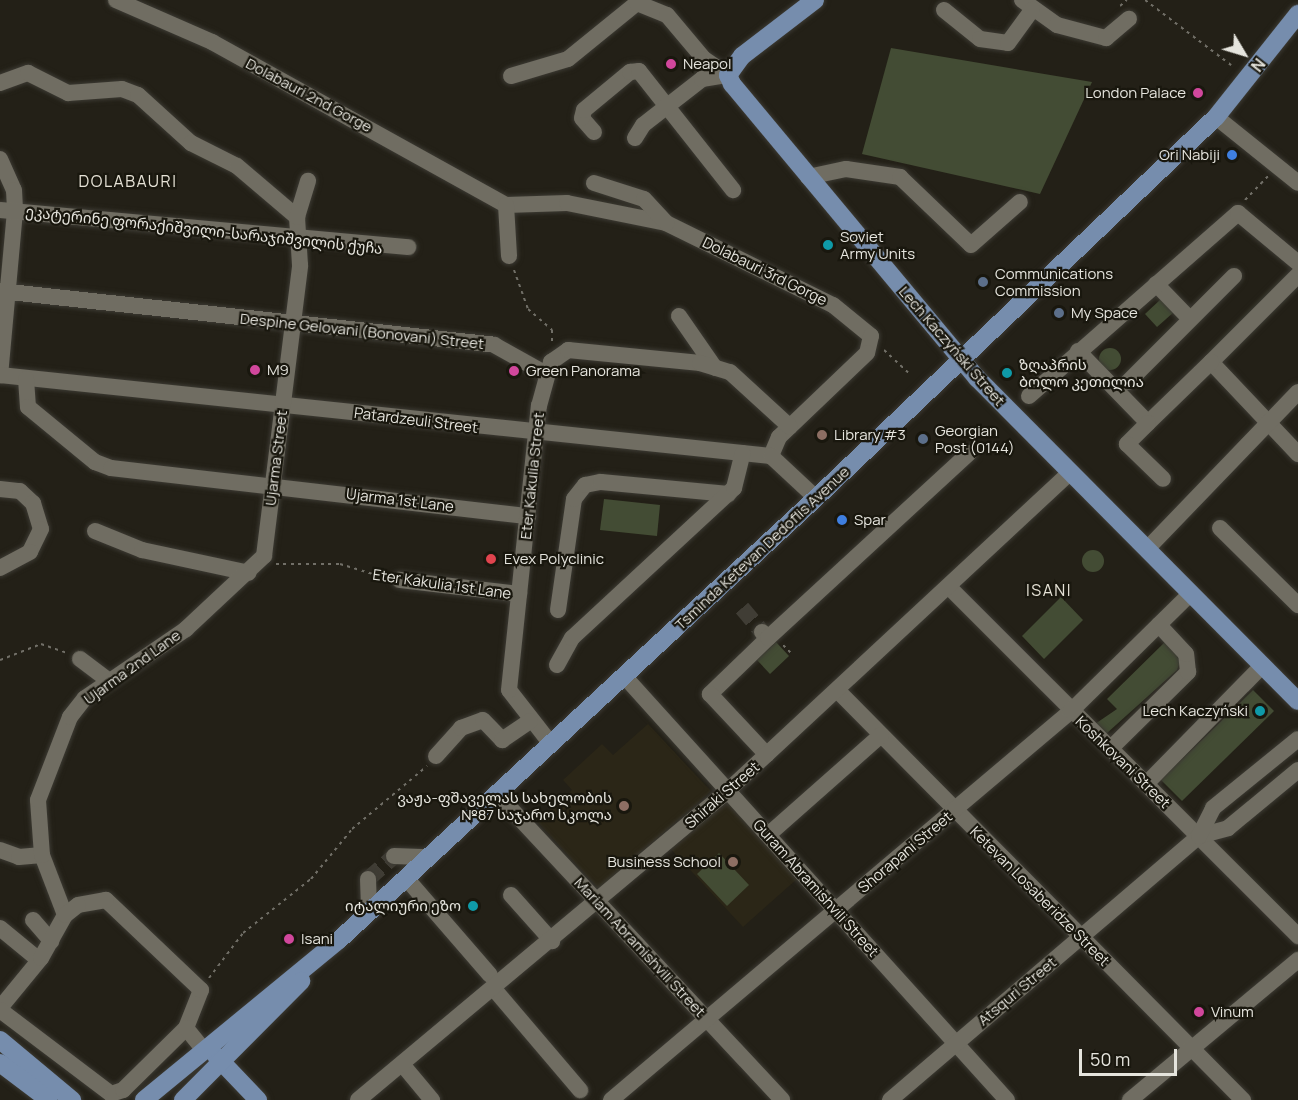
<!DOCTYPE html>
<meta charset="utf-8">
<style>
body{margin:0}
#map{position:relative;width:1298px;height:1100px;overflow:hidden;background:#232017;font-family:Manrope,"Noto Sans Georgian",sans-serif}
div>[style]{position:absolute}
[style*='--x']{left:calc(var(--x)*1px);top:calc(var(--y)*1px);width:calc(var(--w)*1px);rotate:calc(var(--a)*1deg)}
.built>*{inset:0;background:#2b2617}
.green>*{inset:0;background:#434c34}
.round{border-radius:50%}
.minor-tunnel>*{height:16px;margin-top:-8px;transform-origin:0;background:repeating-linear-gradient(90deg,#403d35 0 16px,transparent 0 24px)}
.path>*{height:2px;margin-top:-1px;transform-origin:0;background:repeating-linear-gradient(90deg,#716f67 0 3px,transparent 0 7.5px)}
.roads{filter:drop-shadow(0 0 2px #3c3a33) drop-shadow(0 0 2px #3c3a33)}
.minor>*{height:16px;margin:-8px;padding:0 8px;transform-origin:8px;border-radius:8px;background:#706d62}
.major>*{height:18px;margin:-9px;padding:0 9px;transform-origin:9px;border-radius:9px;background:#768dad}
.dots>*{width:16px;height:16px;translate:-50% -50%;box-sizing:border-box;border:3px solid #19170e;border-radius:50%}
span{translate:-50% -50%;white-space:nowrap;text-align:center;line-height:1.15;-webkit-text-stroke:4.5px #19170e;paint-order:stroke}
.poi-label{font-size:15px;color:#e5e4dd}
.left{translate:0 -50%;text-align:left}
.right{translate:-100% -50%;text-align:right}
.street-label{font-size:15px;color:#e5e4dd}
.neighbourhood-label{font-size:16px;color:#e6e2d6;letter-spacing:1.5px}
.north{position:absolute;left:1214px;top:24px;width:60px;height:60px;-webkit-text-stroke:4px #19170e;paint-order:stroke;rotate:128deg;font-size:16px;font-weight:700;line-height:24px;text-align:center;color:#e5e4dd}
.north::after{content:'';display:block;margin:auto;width:21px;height:27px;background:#e5e4dd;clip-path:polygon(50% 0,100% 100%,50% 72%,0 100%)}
.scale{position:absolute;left:1079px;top:1049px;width:98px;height:27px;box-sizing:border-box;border:3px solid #e5e4dd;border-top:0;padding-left:8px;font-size:18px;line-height:21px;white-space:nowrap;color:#e5e4dd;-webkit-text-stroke:4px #19170e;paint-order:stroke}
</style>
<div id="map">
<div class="built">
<div style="clip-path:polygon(648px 724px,711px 791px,599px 889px,537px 821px,572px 790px,563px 780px,602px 744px,613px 755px)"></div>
<div style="clip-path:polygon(719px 801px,731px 802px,797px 879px,743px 927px,668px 846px)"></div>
</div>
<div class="green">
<div style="clip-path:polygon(891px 48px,1092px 82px,1040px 194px,862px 154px)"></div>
<div style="clip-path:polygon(1161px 299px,1174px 312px,1157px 327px,1145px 314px)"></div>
<div class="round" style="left:1099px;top:348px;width:22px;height:22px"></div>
<div style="clip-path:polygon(604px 499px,660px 505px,657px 536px,600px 530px)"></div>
<div class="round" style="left:1082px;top:550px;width:22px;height:22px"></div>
<div style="clip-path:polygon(1061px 597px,1083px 620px,1044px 659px,1022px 636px)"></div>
<div style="clip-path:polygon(1168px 639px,1180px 662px,1177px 670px,1106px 734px,1095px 724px,1117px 709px,1107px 699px)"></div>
<div style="clip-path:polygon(776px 642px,789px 656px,770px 674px,757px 660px)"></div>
<div style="clip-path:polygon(1253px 690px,1274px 711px,1182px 801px,1161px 780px)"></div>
<div style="clip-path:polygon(719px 853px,749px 885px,727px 906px,697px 874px)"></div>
</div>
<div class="minor-tunnel">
<div style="--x:742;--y:608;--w:31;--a:50"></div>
<div style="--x:368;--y:879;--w:35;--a:-41"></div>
</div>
<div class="path">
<div style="--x:1145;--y:0;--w:108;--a:37.1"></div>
<div style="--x:1120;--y:6;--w:9;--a:-41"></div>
<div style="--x:1245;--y:200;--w:33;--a:-46"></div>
<div style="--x:514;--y:270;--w:41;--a:70.3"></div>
<div style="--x:528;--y:309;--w:32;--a:41"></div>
<div style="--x:552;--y:330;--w:13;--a:90"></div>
<div style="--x:884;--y:350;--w:33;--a:43"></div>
<div style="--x:276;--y:564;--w:64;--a:0"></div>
<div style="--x:340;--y:564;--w:48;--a:16.9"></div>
<div style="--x:783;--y:645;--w:14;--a:45"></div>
<div style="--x:0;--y:660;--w:44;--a:-21.3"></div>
<div style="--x:41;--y:644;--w:28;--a:19"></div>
<div style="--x:209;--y:978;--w:56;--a:-52.9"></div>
<div style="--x:243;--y:933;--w:87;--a:-38.5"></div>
<div style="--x:311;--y:879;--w:65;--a:-50.6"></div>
<div style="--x:352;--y:829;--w:98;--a:-40"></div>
</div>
<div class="roads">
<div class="minor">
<div style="--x:116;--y:0;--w:105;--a:23.6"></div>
<div style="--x:212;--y:42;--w:336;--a:29"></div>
<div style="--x:506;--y:205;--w:61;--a:-1.9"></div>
<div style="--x:567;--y:203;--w:101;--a:11.4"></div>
<div style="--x:666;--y:223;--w:186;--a:26.2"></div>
<div style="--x:833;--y:305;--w:49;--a:39.2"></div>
<div style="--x:871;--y:336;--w:17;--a:103"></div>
<div style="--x:867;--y:353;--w:122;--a:136.3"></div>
<div style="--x:779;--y:437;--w:21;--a:113"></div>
<div style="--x:1022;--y:0;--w:43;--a:35.5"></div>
<div style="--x:1057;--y:25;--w:51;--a:14.9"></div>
<div style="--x:1106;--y:38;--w:30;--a:-40"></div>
<div style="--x:944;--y:10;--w:46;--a:38.9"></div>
<div style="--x:980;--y:39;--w:28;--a:8"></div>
<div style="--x:1008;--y:43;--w:41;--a:-54"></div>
<div style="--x:511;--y:76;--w:59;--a:-16.6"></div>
<div style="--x:568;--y:59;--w:89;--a:-39.1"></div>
<div style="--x:637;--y:3;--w:32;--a:22"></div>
<div style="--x:667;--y:15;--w:57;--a:49.9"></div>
<div style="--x:704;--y:59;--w:29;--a:34"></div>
<div style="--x:0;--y:83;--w:30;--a:-20"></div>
<div style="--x:28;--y:73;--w:45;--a:26.6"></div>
<div style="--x:68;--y:93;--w:54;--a:-4.2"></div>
<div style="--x:122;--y:89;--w:17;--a:21"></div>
<div style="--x:138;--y:95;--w:72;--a:42.2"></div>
<div style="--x:191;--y:143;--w:51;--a:26.6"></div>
<div style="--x:237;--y:166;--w:79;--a:40.4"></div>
<div style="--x:1216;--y:117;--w:105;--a:38.8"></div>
<div style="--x:594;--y:132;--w:18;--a:-131"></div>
<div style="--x:582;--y:118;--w:8;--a:-76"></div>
<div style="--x:584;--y:110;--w:60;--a:-39.6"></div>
<div style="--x:630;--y:72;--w:9;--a:-6"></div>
<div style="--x:639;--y:71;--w:152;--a:51.7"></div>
<div style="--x:635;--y:138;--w:15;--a:-58"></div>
<div style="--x:643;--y:125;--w:75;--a:-37.9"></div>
<div style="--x:702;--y:79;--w:26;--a:-9"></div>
<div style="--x:0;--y:159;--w:34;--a:66"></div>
<div style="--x:14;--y:190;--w:21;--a:87"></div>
<div style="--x:15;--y:211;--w:165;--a:95.2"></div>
<div style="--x:808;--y:177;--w:39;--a:-12"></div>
<div style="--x:846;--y:169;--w:55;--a:8.4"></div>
<div style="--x:900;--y:177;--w:98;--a:43.8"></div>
<div style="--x:971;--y:245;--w:65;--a:-41.3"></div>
<div style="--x:594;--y:183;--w:52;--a:17.7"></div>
<div style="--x:644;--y:199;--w:33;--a:47"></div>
<div style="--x:506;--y:205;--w:51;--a:86.6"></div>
<div style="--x:0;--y:210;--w:410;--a:5.2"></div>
<div style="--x:1298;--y:275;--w:123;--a:135"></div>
<div style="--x:1211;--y:362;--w:127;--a:46.6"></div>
<div style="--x:1156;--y:284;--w:47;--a:45.9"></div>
<div style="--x:0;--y:291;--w:497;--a:6.2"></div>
<div style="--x:494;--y:345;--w:60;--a:29.1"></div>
<div style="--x:679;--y:316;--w:63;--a:55.3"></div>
<div style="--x:1078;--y:351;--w:100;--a:45.8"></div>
<div style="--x:1148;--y:423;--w:88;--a:-44.1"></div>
<div style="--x:0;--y:375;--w:775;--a:6"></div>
<div style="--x:771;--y:456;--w:62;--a:43"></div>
<div style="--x:26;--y:379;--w:28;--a:86"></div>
<div style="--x:28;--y:407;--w:87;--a:39.4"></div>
<div style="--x:95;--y:462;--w:17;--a:21"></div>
<div style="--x:111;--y:468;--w:420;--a:6.6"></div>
<div style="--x:1128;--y:382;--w:150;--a:-45"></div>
<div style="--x:1029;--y:396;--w:278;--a:-41.2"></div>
<div style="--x:1238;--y:213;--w:78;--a:39.8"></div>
<div style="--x:1148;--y:423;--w:30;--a:135"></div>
<div style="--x:1127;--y:444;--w:50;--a:44.2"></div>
<div style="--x:0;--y:489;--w:20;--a:6"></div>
<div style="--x:20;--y:491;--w:18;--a:43"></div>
<div style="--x:33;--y:503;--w:27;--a:73"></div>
<div style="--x:41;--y:529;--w:25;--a:116"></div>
<div style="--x:30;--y:552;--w:34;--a:152"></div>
<div style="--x:1220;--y:528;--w:110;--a:44.6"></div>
<div style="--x:95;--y:531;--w:51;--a:22"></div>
<div style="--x:142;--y:550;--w:109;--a:12.1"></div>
<div style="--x:1147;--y:549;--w:218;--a:-46.1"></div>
<div style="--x:400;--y:580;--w:120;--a:6.7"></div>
<div style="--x:949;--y:587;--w:494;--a:45"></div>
<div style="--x:558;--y:610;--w:112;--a:-81.8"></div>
<div style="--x:574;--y:499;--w:18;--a:-52"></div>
<div style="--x:585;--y:485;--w:16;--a:-11"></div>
<div style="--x:601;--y:482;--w:128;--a:5.4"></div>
<div style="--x:762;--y:632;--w:8;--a:45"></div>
<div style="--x:768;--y:638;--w:81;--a:136"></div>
<div style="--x:710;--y:694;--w:83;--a:46.9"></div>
<div style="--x:768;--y:638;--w:273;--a:-42.6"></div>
<div style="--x:80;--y:659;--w:35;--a:37"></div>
<div style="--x:557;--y:665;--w:31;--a:-61"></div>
<div style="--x:572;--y:638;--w:221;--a:-42.8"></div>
<div style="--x:734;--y:488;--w:36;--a:-76"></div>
<div style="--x:625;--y:677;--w:570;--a:47.92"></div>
<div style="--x:838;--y:691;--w:576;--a:45.28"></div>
<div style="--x:551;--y:744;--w:68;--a:-127.9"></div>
<div style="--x:509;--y:690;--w:286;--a:-84"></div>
<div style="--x:539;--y:406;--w:46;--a:-74.7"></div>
<div style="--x:551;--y:362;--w:21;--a:-35"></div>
<div style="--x:568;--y:350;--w:133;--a:5.6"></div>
<div style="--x:700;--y:363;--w:31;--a:17"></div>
<div style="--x:730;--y:372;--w:81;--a:42.5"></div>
<div style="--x:1110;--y:749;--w:110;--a:-44.6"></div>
<div style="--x:1188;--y:672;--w:18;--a:-96"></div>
<div style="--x:1186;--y:654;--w:40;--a:-133"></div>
<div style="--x:436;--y:756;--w:38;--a:-48"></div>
<div style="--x:461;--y:728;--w:23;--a:-20"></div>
<div style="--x:483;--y:720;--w:28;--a:46"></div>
<div style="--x:502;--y:740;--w:34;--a:-34"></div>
<div style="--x:1146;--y:784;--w:167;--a:-45.5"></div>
<div style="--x:497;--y:794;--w:418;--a:47"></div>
<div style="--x:768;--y:835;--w:151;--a:-41.5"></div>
<div style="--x:1199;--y:836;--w:30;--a:-15"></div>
<div style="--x:1228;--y:828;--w:91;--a:-39.6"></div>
<div style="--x:0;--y:850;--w:20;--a:20"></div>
<div style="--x:19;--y:857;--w:23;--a:-5"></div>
<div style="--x:394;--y:856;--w:34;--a:2"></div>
<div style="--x:406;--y:878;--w:128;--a:49.1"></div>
<div style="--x:368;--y:879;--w:33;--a:88"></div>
<div style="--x:511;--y:895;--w:62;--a:48.3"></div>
<div style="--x:33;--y:920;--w:28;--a:49"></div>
<div style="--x:0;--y:928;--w:50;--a:39.4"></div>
<div style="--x:494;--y:989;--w:133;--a:49.6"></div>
<div style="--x:0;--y:1008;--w:65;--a:-50.6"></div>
<div style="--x:41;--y:958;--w:49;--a:-60.8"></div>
<div style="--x:65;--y:915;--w:64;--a:-111"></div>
<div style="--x:42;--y:855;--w:55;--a:-94.2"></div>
<div style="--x:38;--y:800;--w:89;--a:-68.9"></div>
<div style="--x:70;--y:717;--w:24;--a:-52"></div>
<div style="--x:85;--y:698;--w:122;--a:-34.3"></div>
<div style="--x:186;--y:629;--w:107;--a:-43.1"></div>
<div style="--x:264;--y:556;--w:293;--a:-82.9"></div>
<div style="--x:300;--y:265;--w:48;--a:-93.6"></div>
<div style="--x:297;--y:217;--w:38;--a:-73"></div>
<div style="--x:0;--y:1010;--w:139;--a:37.1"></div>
<div style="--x:111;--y:1094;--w:13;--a:-18"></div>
<div style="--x:123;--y:1090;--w:88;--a:-44.5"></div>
<div style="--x:186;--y:1028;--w:41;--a:-68.5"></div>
<div style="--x:201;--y:990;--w:131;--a:-136.5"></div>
<div style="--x:106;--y:900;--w:28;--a:170"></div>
<div style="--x:78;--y:905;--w:16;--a:142"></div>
<div style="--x:186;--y:1028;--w:27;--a:51"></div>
<div style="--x:402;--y:1064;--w:47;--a:50.2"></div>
<div style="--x:358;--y:1100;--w:474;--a:-39.9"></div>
<div style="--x:722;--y:796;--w:476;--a:-42.9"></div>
<div style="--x:611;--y:1100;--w:602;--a:-40.22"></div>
<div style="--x:1071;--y:711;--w:168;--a:-44.5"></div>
<div style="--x:890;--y:1100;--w:406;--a:-40.5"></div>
<div style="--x:1199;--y:836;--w:31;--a:-63"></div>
<div style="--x:1213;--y:808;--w:109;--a:-39.1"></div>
<div style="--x:1130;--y:1100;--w:219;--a:-39.8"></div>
</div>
<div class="major">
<div style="--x:815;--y:0;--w:92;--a:142.5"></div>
<div style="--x:742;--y:56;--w:24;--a:126"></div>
<div style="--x:728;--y:75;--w:10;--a:66"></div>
<div style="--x:732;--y:84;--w:383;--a:50.2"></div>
<div style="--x:977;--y:378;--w:455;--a:45.2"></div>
<div style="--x:0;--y:1040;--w:94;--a:39.8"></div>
<div style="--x:216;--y:1056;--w:61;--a:46.3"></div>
<div style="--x:0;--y:1063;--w:61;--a:37.1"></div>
<div style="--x:144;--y:1100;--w:252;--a:-39.4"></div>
<div style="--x:339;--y:940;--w:650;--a:-42.82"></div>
<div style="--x:816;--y:498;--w:552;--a:-43.61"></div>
<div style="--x:1216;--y:117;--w:132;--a:-51.5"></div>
<div style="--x:183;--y:1100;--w:168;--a:-45.2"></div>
</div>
</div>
<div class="dots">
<div style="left:671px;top:64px;background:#d1479c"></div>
<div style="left:1198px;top:93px;background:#d1479c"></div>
<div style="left:1232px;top:155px;background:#3f7fe0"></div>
<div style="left:828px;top:245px;background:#0f9aa8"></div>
<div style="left:983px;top:282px;background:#5c6f8a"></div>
<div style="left:1059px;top:313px;background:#5c6f8a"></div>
<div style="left:255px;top:370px;background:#d1479c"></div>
<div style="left:514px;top:371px;background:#d1479c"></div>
<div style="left:1007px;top:373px;background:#0f9aa8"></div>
<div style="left:822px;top:435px;background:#8d6e63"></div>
<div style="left:923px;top:439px;background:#5c6f8a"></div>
<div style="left:842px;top:520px;background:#3f7fe0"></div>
<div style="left:491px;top:559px;background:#e0444e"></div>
<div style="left:1260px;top:711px;background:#0f9aa8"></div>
<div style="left:624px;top:806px;background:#8d6e63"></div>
<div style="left:733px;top:862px;background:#8d6e63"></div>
<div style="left:473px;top:906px;background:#0f9aa8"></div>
<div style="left:289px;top:939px;background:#d1479c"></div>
<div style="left:1199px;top:1012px;background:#d1479c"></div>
</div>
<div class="poi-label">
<span class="left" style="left:683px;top:64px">Neapol</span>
<span class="right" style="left:1186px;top:93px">London Palace</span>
<span class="right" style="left:1220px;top:155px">Ori Nabiji</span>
<span class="left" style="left:840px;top:245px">Soviet<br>Army Units</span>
<span class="left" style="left:995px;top:282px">Communications<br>Commission</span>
<span class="left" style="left:1071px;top:313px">My Space</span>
<span class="left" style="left:1019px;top:373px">ზღაპრის<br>ბოლო კეთილია</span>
<span class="left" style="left:267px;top:370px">M9</span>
<span class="left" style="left:526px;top:371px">Green Panorama</span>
<span class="left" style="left:935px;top:439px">Georgian<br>Post (0144)</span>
<span class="left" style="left:834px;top:435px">Library #3</span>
<span class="left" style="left:854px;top:520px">Spar</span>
<span class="left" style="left:504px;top:559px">Evex Polyclinic</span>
<span class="right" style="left:1248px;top:711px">Lech Kaczyński</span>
<span class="right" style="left:612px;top:806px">ვაჟა-ფშაველას სახელობის<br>№87 საჯარო სკოლა</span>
<span class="right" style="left:721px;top:862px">Business School</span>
<span class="right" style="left:461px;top:906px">იტალიური ეზო</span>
<span class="left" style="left:301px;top:939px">Isani</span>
<span class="left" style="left:1211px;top:1012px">Vinum</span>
</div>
<div class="street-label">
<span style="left:309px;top:95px;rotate:28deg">Dolabauri 2nd Gorge</span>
<span style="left:204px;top:230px;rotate:6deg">ეკატერინე ფორაქიშვილი-სარაჯიშვილის ქუჩა</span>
<span style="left:765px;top:271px;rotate:26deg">Dolabauri 3rd Gorge</span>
<span style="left:362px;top:331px;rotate:6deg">Despine Gelovani (Bonovani) Street</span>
<span style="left:952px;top:346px;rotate:49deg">Lech Kaczyński Street</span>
<span style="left:416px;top:420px;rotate:7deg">Patardzeuli Street</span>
<span style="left:276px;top:458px;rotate:-83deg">Ujarma Street</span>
<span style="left:532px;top:476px;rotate:-84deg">Eter Kakulia Street</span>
<span style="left:400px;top:500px;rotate:7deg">Ujarma 1st Lane</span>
<span style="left:762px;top:548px;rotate:-43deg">Tsminda Ketevan Dedoflis Avenue</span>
<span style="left:442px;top:584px;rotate:8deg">Eter Kakulia 1st Lane</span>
<span style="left:132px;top:667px;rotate:-36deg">Ujarma 2nd Lane</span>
<span style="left:1123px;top:762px;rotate:44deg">Koshkovani Street</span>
<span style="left:722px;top:795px;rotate:-41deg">Shiraki Street</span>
<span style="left:905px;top:852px;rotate:-40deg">Shorapani Street</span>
<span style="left:816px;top:888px;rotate:48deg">Guram Abramishvili Street</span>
<span style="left:1040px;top:896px;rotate:45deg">Ketevan Losaberidze Street</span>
<span style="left:640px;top:947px;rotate:47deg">Mariam Abramishvili Street</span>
<span style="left:1017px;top:991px;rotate:-40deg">Atsquri Street</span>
</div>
<div class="neighbourhood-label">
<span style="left:128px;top:181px">DOLABAURI</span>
<span style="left:1049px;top:590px">ISANI</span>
</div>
<div class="north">N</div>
<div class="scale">50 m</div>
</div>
